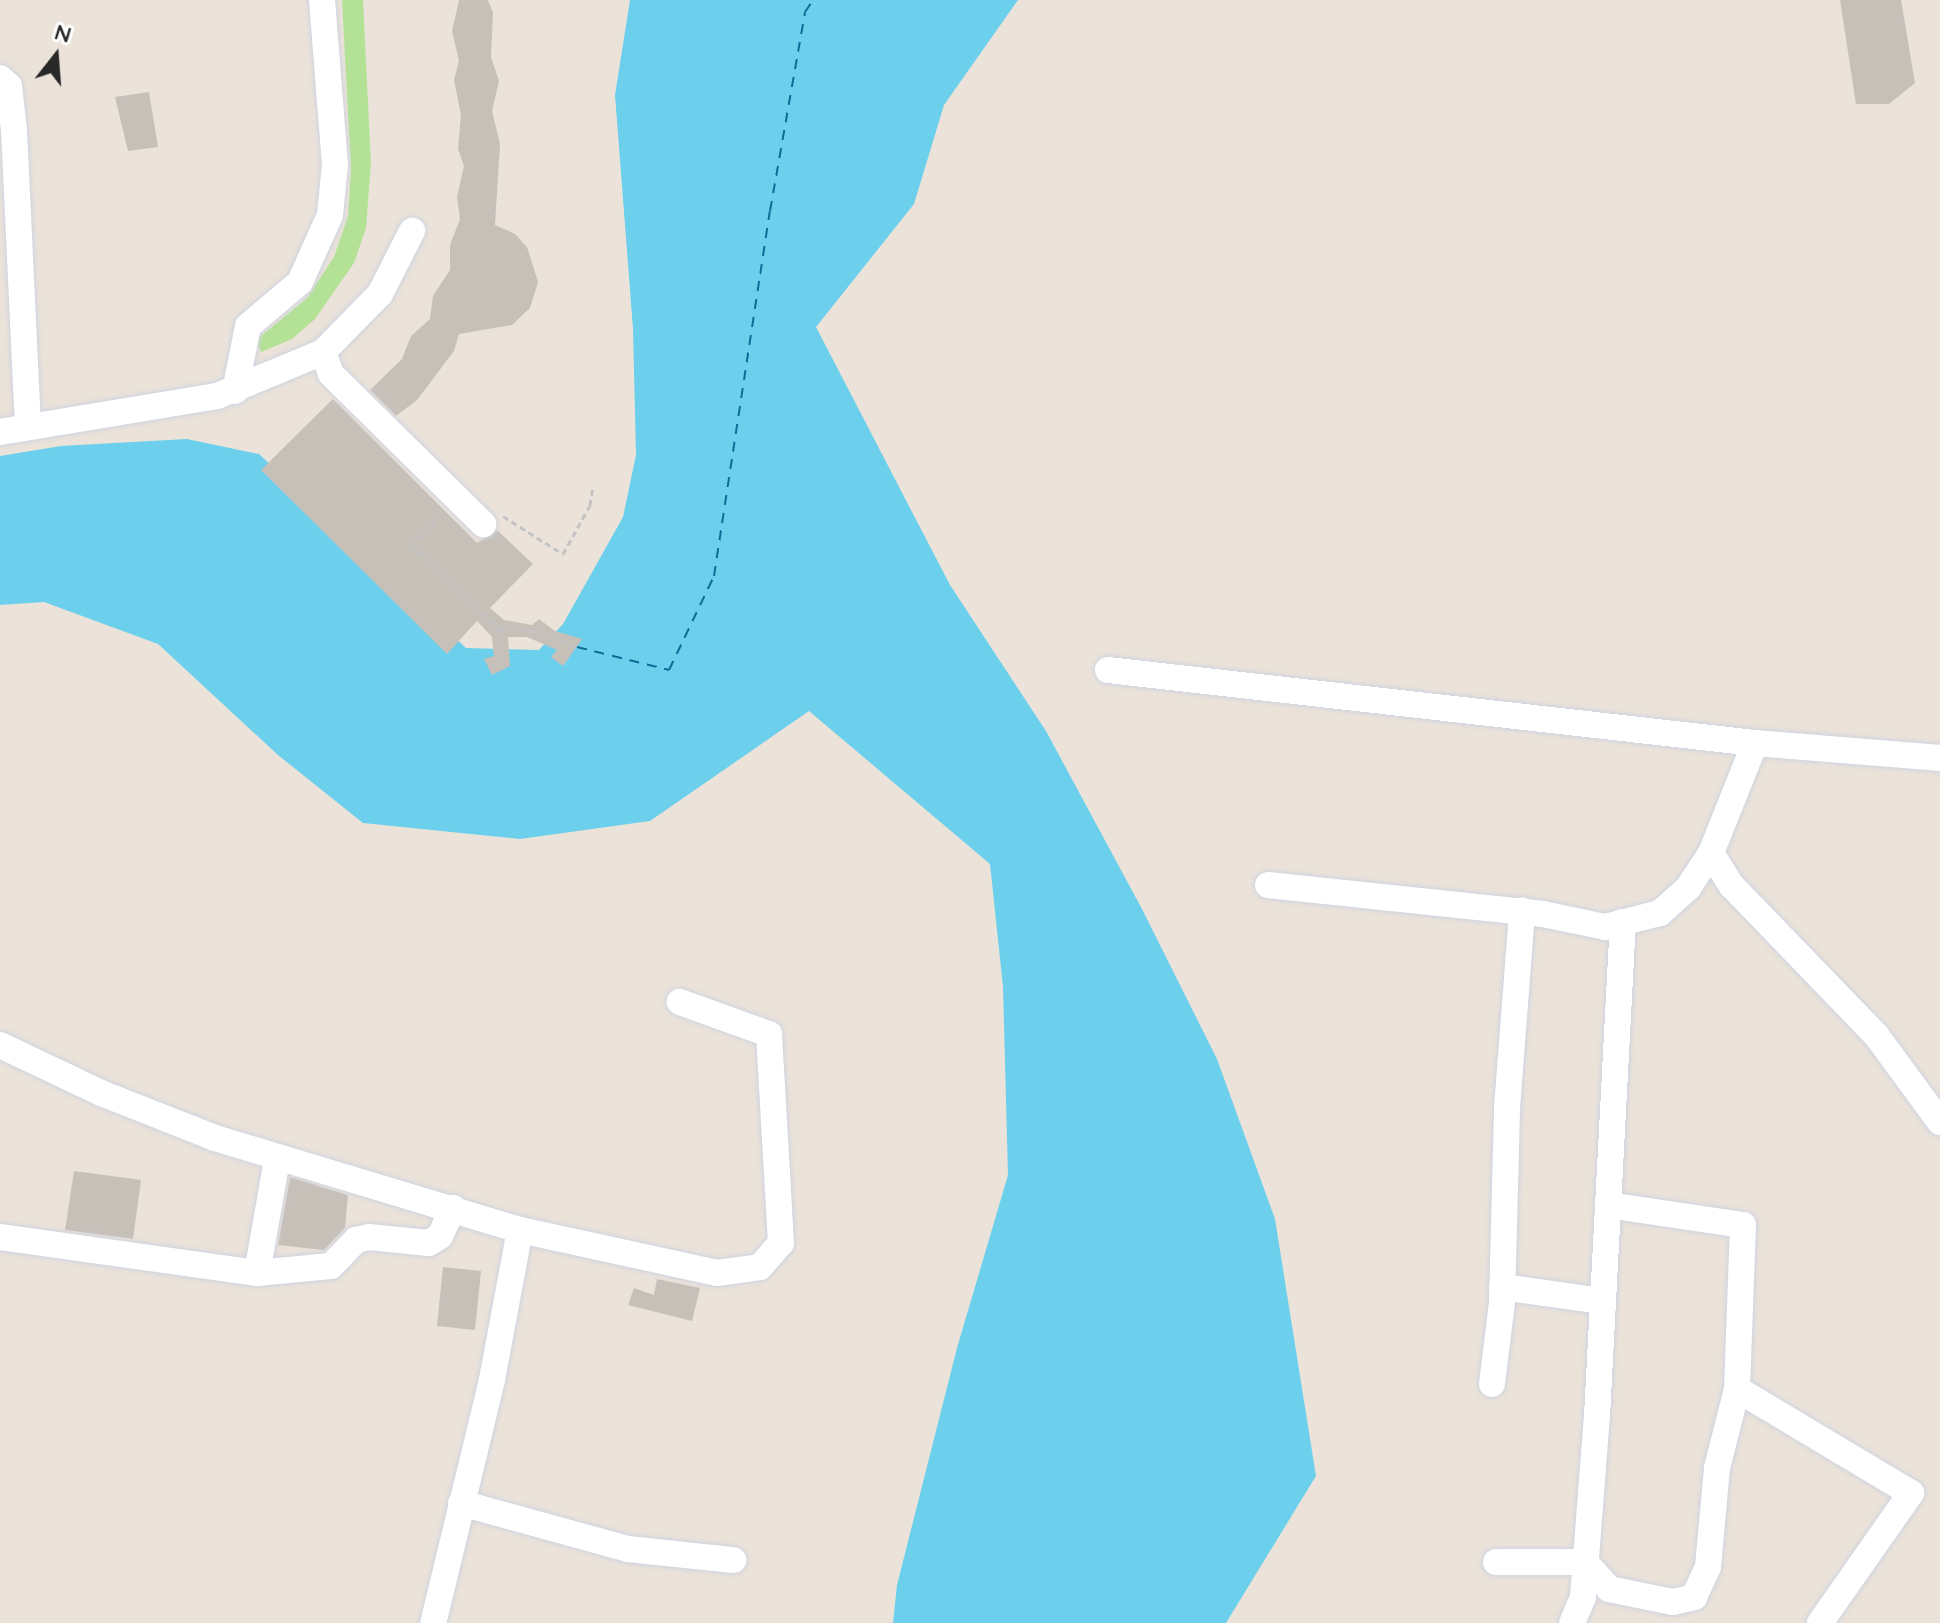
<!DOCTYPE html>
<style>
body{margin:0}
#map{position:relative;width:1940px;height:1623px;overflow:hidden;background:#ebe3d9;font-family:Quicksand,sans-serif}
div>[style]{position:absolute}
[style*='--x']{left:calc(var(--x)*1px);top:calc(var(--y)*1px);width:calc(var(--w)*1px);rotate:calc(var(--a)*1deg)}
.green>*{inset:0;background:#b3e296}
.water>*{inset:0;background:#6cd0ed}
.ferry>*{height:2px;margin-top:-1px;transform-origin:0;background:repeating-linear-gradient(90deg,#0e6d96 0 10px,transparent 0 18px)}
.building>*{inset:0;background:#c6c0b9}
.path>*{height:3px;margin-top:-1.5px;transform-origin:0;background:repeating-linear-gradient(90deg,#c3c3c3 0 6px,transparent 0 10px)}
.roads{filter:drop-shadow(0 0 2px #cfd3e1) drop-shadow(0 0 2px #cfd3e1)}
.minor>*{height:26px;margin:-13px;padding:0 13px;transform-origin:13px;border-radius:13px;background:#fff}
span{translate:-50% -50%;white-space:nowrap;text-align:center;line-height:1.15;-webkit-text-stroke:6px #fff;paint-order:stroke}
.north{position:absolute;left:16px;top:16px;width:80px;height:80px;-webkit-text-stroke:6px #fff;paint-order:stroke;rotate:17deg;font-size:22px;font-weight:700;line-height:32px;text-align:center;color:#282828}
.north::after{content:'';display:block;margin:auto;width:28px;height:36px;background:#282828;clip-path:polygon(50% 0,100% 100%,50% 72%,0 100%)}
</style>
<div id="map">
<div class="green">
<div style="clip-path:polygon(342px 0,363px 0,371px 163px,366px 228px,354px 263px,315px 319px,292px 339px,261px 352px,256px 340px,307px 298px,334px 257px,348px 216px,351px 171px)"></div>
</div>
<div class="water">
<div style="clip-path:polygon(630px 0,1018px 0,944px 105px,914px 204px,816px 327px,950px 585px,1046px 731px,1142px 909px,1217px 1059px,1275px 1219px,1316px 1476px,1226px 1623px,893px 1623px,897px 1585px,957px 1348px,1008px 1175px,1003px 987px,990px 864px,809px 711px,650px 821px,520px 839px,363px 823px,278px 755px,158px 644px,44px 602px,0 605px,0 456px,61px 446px,187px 439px,259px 454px,466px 648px,539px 650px,563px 624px,623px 517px,636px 455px,633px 329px,615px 95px)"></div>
</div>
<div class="ferry">
<div style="--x:577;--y:647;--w:95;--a:14"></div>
<div style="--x:669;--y:670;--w:104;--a:-64.4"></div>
<div style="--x:714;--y:576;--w:369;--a:-81.3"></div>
<div style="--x:770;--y:211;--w:202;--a:-80"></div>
<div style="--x:805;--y:12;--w:14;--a:-56"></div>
</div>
<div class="building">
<div style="clip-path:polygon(459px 0,488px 0,493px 13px,491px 57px,499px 81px,492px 111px,500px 144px,495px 225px,515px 234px,527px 247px,538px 282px,530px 308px,512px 325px,459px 334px,454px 351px,417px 400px,396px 416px,370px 390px,402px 359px,411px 336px,430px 319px,433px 296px,450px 270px,450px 245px,460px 219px,457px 197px,464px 166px,458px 149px,461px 115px,454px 80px,459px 61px,452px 31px)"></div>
<div style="clip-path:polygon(1840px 0,1901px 0,1915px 83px,1889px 104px,1856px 104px)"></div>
<div style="clip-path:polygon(149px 92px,158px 147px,128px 151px,115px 97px)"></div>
<div style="clip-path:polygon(333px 399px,477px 543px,497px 530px,533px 564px,490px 608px,504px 620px,532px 625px,539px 619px,555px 631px,582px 639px,563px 666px,551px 657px,557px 650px,527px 637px,508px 637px,510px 666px,492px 675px,484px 659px,494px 656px,492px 637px,477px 621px,447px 654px,261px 470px)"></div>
<div style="clip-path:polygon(74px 1171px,141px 1180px,133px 1239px,65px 1230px)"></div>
<div style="clip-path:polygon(290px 1177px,348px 1195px,345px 1228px,324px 1250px,278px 1245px)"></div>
<div style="clip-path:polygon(443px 1267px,481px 1271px,475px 1330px,437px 1326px)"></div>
<div style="clip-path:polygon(657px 1279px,700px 1288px,692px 1321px,628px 1305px,634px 1288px,654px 1295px)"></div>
</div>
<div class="path">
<div style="--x:443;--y:514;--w:45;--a:137.7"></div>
<div style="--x:410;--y:544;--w:122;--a:43.3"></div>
<div style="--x:499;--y:628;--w:44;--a:5.2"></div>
<div style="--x:543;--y:632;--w:37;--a:24"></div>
<div style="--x:503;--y:516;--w:71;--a:32.3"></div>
<div style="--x:563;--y:554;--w:56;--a:-61.1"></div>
<div style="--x:590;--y:505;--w:20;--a:-81"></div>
<div style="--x:493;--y:666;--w:10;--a:-24"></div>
<div style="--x:502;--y:662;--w:34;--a:-95"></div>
</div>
<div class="roads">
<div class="minor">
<div style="--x:0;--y:78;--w:12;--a:42"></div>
<div style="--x:9;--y:86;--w:44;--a:83.5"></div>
<div style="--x:14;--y:130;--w:297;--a:87.3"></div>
<div style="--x:323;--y:352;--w:23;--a:70"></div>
<div style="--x:331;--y:374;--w:214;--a:44.6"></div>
<div style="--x:235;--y:391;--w:66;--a:-78.7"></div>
<div style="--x:248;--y:326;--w:68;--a:-40.2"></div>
<div style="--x:300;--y:282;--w:73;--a:-65.9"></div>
<div style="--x:330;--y:215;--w:50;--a:-84.3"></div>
<div style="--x:335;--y:165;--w:166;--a:-94.5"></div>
<div style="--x:0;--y:432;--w:220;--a:-9.4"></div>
<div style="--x:217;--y:396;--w:115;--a:-22.5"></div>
<div style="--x:323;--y:352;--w:81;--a:-45.5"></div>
<div style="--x:380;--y:294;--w:71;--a:-63.1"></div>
<div style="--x:1108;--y:670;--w:651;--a:6.44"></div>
<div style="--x:1755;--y:743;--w:186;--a:4.6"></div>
<div style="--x:1711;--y:853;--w:39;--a:58"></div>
<div style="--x:1732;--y:886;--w:207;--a:46"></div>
<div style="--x:1876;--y:1035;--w:108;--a:53.7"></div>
<div style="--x:1268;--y:885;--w:277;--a:6"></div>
<div style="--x:1543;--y:914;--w:63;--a:11.8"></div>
<div style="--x:1605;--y:927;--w:57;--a:-14.3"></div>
<div style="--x:1660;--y:913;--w:38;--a:-42"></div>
<div style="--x:1688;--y:888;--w:42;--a:-56.7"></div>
<div style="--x:1711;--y:853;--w:118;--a:-68.2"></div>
<div style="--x:0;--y:1045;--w:112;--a:25.4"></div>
<div style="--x:101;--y:1093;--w:123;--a:21.5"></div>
<div style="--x:215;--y:1138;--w:319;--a:16.8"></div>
<div style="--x:520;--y:1230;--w:153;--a:100.6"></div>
<div style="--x:492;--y:1380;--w:250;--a:103.6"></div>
<div style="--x:1608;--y:1205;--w:136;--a:8.4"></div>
<div style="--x:1743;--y:1225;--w:164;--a:92.1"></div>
<div style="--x:1737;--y:1389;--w:203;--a:30.9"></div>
<div style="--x:1911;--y:1493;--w:159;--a:125"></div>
<div style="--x:520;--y:1230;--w:202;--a:12.3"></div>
<div style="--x:717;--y:1273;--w:43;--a:-7.9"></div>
<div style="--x:760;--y:1267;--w:32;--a:-49"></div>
<div style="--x:781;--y:1243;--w:209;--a:-93.3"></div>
<div style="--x:769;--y:1034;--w:95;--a:-160.2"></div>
<div style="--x:0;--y:1237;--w:260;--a:8"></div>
<div style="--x:257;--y:1273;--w:116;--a:-80"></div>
<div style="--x:257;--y:1273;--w:74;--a:-5.4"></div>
<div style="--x:331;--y:1266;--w:36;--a:-46"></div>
<div style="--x:356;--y:1240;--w:13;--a:-13"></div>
<div style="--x:369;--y:1237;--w:60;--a:5.7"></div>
<div style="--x:429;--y:1243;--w:13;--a:-32"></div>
<div style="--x:440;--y:1236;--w:31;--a:-65"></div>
<div style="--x:1502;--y:1287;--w:102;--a:7.9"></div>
<div style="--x:1492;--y:1384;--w:83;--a:-83"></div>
<div style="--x:1502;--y:1302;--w:194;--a:-88.5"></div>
<div style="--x:1507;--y:1108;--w:198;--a:-85.6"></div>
<div style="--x:461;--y:1503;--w:173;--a:15.4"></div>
<div style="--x:628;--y:1549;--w:106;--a:6"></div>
<div style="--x:1496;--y:1562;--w:89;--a:0"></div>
<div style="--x:1585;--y:1562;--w:36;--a:48"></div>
<div style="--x:1609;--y:1589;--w:65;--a:11.5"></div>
<div style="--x:1673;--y:1602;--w:22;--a:-13"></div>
<div style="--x:1694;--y:1597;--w:33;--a:-65"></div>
<div style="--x:1708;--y:1567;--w:99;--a:-84.8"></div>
<div style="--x:1717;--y:1468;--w:81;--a:-75.8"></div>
<div style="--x:1572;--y:1623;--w:28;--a:-67"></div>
<div style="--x:1583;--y:1597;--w:182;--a:-85.6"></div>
<div style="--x:1597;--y:1416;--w:495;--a:-87"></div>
</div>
</div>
<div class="north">N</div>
</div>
